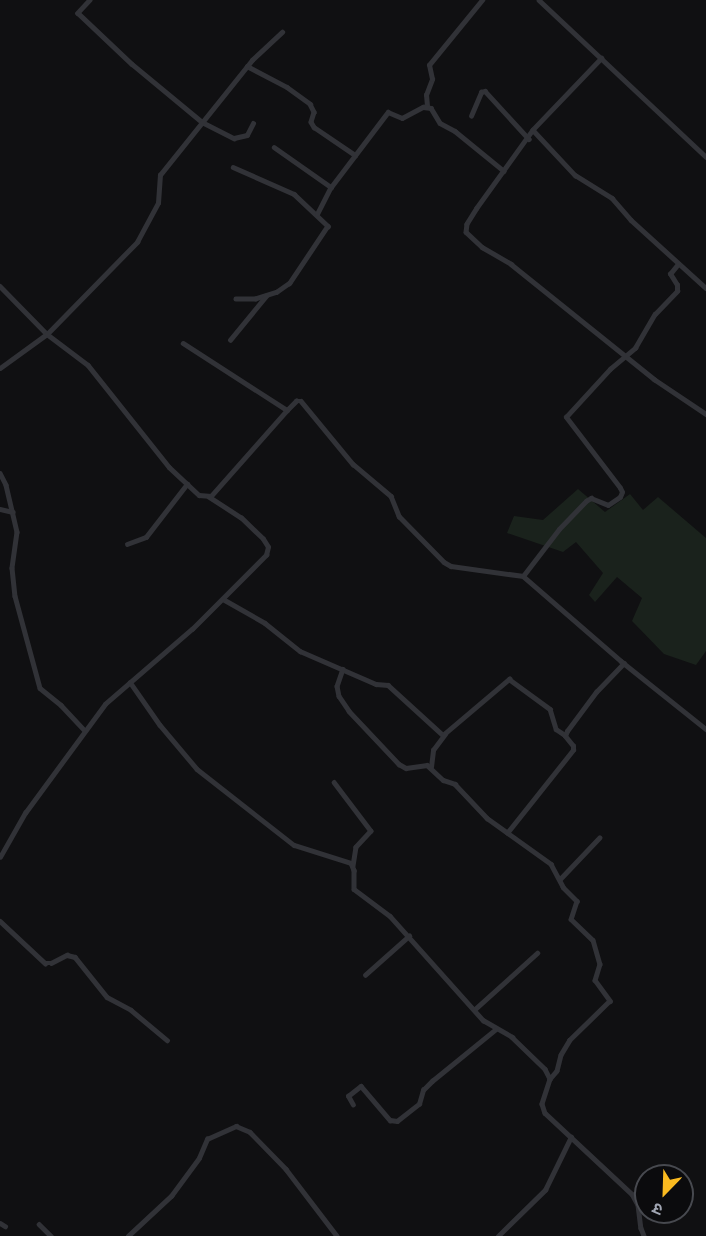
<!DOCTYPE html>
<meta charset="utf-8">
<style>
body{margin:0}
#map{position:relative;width:706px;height:1236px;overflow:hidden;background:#101012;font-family:"Alegreya Sans","Noto Sans Devanagari",sans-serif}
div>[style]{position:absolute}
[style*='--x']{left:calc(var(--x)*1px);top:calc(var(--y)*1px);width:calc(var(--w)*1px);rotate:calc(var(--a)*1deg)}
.green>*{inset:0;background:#1a221c}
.minor>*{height:4.5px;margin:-2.25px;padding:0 2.25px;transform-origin:2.25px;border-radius:2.25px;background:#313237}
span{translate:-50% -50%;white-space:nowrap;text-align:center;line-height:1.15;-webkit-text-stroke:4.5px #0b0b0d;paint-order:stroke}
.north{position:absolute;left:634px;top:1164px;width:60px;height:60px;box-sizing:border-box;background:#0b0b0d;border:2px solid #47494f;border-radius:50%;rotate:203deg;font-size:16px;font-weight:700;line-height:24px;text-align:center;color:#a1a6b3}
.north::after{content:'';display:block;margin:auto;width:21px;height:27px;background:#faba20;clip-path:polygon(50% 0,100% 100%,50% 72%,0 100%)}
</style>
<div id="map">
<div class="green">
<div style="clip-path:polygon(578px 489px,605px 512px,630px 494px,643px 510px,658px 497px,706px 538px,706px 651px,696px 665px,664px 654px,632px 621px,642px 598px,617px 577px,595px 602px,589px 595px,603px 573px,576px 542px,563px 552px,507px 533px,514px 516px,543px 520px)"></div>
</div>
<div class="minor">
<div style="--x:90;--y:0;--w:18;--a:133"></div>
<div style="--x:78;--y:13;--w:74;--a:43.4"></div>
<div style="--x:132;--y:64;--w:91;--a:39.6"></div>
<div style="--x:202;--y:122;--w:36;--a:27"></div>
<div style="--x:234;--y:138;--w:13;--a:-13"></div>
<div style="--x:247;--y:135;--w:13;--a:-63"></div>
<div style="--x:539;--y:0;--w:229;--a:43.2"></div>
<div style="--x:602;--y:58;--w:100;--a:133.8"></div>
<div style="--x:533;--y:130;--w:96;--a:125.7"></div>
<div style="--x:477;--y:208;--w:19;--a:122"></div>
<div style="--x:467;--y:224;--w:8;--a:97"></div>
<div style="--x:466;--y:232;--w:22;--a:43"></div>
<div style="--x:482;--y:247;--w:34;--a:30"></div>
<div style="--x:511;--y:264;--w:184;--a:38.8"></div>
<div style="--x:654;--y:379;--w:63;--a:33.9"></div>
<div style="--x:247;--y:66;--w:45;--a:27.7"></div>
<div style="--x:287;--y:87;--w:29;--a:36"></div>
<div style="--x:310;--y:104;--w:9;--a:63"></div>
<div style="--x:314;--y:112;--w:10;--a:107"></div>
<div style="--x:311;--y:122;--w:6;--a:59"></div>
<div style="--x:314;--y:127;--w:50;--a:34.3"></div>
<div style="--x:427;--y:106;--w:11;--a:-95"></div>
<div style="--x:426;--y:95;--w:17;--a:-69"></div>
<div style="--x:432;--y:79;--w:14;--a:-102"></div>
<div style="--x:429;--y:65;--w:84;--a:-50.8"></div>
<div style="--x:471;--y:116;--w:26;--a:-67"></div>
<div style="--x:481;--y:92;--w:4;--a:-14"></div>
<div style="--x:485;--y:91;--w:65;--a:47.5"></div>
<div style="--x:533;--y:130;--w:62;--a:47"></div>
<div style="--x:575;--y:175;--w:44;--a:31.9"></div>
<div style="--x:612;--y:198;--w:29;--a:49"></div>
<div style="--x:631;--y:220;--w:101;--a:42.2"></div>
<div style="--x:274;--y:147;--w:70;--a:35.1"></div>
<div style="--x:233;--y:167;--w:67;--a:23.9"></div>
<div style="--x:294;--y:194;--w:47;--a:43.3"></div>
<div style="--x:328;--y:226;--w:69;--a:123.7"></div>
<div style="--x:290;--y:283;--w:16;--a:145"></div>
<div style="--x:277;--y:292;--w:22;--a:162"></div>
<div style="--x:256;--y:299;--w:20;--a:180"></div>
<div style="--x:317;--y:214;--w:30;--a:-63"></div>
<div style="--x:331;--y:187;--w:94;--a:-52.8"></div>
<div style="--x:388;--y:112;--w:15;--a:23"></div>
<div style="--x:402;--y:118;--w:24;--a:-28"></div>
<div style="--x:423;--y:107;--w:8;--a:7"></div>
<div style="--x:431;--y:108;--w:17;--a:59"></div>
<div style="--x:440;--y:123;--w:17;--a:28"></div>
<div style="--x:455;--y:131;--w:63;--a:39.2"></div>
<div style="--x:0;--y:286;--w:67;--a:45.6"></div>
<div style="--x:47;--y:334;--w:51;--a:37.1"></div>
<div style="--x:88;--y:365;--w:130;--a:51.5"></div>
<div style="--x:169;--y:467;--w:41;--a:43"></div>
<div style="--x:199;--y:495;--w:12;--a:5"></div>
<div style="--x:211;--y:496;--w:115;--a:-48.5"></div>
<div style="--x:287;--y:410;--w:13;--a:-45"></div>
<div style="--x:296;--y:401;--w:5;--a:0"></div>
<div style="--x:301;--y:401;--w:82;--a:50.5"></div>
<div style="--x:353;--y:464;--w:50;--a:40.1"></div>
<div style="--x:391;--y:496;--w:22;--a:68"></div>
<div style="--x:399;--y:516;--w:64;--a:45.6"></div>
<div style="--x:444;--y:562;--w:8;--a:30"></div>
<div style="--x:451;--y:566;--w:73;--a:7.9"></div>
<div style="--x:523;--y:576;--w:130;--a:40.9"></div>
<div style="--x:621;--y:661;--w:109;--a:38.7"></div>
<div style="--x:230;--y:340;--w:57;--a:-50.7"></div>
<div style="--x:183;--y:343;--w:124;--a:32.8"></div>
<div style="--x:0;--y:368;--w:58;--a:-35.9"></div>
<div style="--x:47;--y:334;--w:129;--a:-45.6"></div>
<div style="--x:137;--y:242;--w:44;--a:-61.7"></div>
<div style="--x:158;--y:203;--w:28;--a:-86"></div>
<div style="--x:160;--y:175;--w:147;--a:-51.3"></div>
<div style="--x:252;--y:60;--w:41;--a:-43"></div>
<div style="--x:0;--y:473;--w:13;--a:63"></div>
<div style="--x:6;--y:485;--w:48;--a:76.8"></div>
<div style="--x:17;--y:532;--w:36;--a:98"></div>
<div style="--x:12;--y:568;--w:28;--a:84"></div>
<div style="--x:15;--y:596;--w:95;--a:74.8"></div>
<div style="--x:40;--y:688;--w:27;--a:39"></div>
<div style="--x:61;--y:705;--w:34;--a:47"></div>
<div style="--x:0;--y:509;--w:13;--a:13"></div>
<div style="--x:127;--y:544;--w:20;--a:-20"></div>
<div style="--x:146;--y:537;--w:67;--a:-52.3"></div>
<div style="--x:523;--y:576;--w:59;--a:-52.5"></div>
<div style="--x:559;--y:529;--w:39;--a:-46"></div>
<div style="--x:586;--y:501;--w:6;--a:-31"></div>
<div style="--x:591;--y:498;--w:18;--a:22"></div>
<div style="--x:608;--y:505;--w:14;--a:-34"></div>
<div style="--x:620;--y:497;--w:5;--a:-68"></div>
<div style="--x:622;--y:492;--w:4;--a:-117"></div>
<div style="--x:620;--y:488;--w:89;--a:-127.3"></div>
<div style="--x:566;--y:417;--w:65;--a:-47.5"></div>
<div style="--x:610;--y:369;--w:33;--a:-40"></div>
<div style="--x:635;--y:348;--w:39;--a:-60"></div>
<div style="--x:655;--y:314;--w:32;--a:-46"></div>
<div style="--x:677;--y:291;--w:6;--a:-90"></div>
<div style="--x:677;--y:285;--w:13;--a:-122"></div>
<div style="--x:670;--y:274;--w:13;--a:-51"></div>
<div style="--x:223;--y:599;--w:48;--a:29.7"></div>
<div style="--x:265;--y:623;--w:45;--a:38.7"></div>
<div style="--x:300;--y:651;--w:83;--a:23.5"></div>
<div style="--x:376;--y:684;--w:12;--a:5"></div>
<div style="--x:388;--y:685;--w:74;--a:42.3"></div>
<div style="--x:443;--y:735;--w:87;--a:-40.3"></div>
<div style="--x:509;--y:679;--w:51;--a:36.2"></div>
<div style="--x:550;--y:709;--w:21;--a:73"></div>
<div style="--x:556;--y:729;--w:11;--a:34"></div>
<div style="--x:343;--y:669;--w:18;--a:109"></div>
<div style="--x:337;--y:686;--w:10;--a:79"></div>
<div style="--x:339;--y:696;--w:18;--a:56"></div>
<div style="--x:349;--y:711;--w:73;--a:46.7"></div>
<div style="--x:399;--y:764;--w:8;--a:30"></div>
<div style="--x:406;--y:768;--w:21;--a:-8"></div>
<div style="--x:427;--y:765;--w:22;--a:43"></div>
<div style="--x:443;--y:780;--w:13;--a:18"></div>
<div style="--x:455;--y:784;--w:47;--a:46.7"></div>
<div style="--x:487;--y:818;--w:79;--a:35.7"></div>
<div style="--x:551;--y:864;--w:26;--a:62"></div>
<div style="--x:563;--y:887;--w:20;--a:45"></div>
<div style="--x:577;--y:901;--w:19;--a:108"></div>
<div style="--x:571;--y:919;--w:30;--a:44"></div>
<div style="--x:593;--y:940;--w:25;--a:74"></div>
<div style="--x:600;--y:964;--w:17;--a:107"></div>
<div style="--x:595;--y:980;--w:26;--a:54"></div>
<div style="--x:610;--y:1001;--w:56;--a:135.7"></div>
<div style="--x:570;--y:1040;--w:17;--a:121"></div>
<div style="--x:561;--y:1055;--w:16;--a:104"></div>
<div style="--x:557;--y:1071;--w:11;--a:131"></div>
<div style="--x:130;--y:682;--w:52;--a:55.1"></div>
<div style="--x:160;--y:725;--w:57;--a:49.9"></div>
<div style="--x:197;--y:769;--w:123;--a:38.1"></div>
<div style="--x:294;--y:845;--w:60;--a:17.5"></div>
<div style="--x:351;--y:863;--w:8;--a:67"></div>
<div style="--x:354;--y:870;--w:19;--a:90"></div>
<div style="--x:354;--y:889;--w:45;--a:36.9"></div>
<div style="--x:390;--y:916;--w:140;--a:48.2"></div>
<div style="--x:483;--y:1020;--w:34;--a:30"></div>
<div style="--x:512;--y:1037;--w:46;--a:44.1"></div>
<div style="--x:545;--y:1069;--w:11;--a:63"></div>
<div style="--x:550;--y:1079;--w:26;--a:108"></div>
<div style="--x:542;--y:1104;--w:9;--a:72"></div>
<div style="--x:545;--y:1113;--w:119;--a:43"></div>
<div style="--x:632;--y:1194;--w:13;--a:61"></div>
<div style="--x:638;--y:1205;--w:23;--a:83"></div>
<div style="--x:641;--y:1228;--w:9;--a:69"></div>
<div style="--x:431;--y:767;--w:17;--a:-83"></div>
<div style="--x:433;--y:750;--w:20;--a:-53"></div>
<div style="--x:334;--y:782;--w:61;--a:52.9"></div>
<div style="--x:371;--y:831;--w:22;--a:133"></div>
<div style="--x:356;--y:847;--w:19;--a:99"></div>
<div style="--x:507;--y:833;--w:106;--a:-51.5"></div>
<div style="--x:573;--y:750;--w:4;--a:-90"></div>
<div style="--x:573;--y:746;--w:13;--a:-129"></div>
<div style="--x:565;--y:736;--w:5;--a:-68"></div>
<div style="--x:567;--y:731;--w:49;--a:-53.4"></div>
<div style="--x:596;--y:692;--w:40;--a:-46"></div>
<div style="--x:0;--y:857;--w:51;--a:-60.4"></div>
<div style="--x:25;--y:813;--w:135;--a:-53.7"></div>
<div style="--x:105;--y:704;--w:115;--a:-40.8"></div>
<div style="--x:192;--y:629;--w:105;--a:-45"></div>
<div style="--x:266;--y:555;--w:8;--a:-76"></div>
<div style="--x:268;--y:547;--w:9;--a:-122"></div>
<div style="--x:263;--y:539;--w:30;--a:-136"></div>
<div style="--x:241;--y:518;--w:38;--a:-147"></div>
<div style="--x:560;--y:879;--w:57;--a:-46.4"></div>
<div style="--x:0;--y:921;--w:62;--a:43"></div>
<div style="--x:45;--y:963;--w:6;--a:0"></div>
<div style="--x:51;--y:963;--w:18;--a:-27"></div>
<div style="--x:67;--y:955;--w:8;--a:14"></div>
<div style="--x:75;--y:957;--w:51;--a:51.3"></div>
<div style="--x:107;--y:997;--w:27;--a:28"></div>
<div style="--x:131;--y:1010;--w:47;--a:39.8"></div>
<div style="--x:365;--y:975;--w:59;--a:-41.6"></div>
<div style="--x:474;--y:1010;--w:85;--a:-42.1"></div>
<div style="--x:353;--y:1105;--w:10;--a:-119"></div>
<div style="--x:348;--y:1096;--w:16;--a:-38"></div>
<div style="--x:361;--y:1086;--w:45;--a:49.5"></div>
<div style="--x:390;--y:1120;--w:7;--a:8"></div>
<div style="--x:397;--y:1121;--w:28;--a:-38"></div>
<div style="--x:419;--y:1104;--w:15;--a:-74"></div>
<div style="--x:423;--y:1090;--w:13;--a:-45"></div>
<div style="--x:432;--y:1081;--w:82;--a:-39.1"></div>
<div style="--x:0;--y:1223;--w:6;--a:31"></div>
<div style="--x:39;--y:1224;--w:17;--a:45"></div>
<div style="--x:128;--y:1236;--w:59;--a:-42.9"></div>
<div style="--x:171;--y:1196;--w:47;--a:-53.6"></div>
<div style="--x:199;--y:1158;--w:21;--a:-67"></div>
<div style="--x:207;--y:1139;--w:32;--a:-24"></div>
<div style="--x:236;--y:1126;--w:15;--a:23"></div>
<div style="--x:250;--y:1132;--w:52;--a:45.8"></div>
<div style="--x:286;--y:1169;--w:84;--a:52.7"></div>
<div style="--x:498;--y:1236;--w:66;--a:-44.4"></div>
<div style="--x:545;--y:1190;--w:59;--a:-63.9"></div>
</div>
<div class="north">उ</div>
</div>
